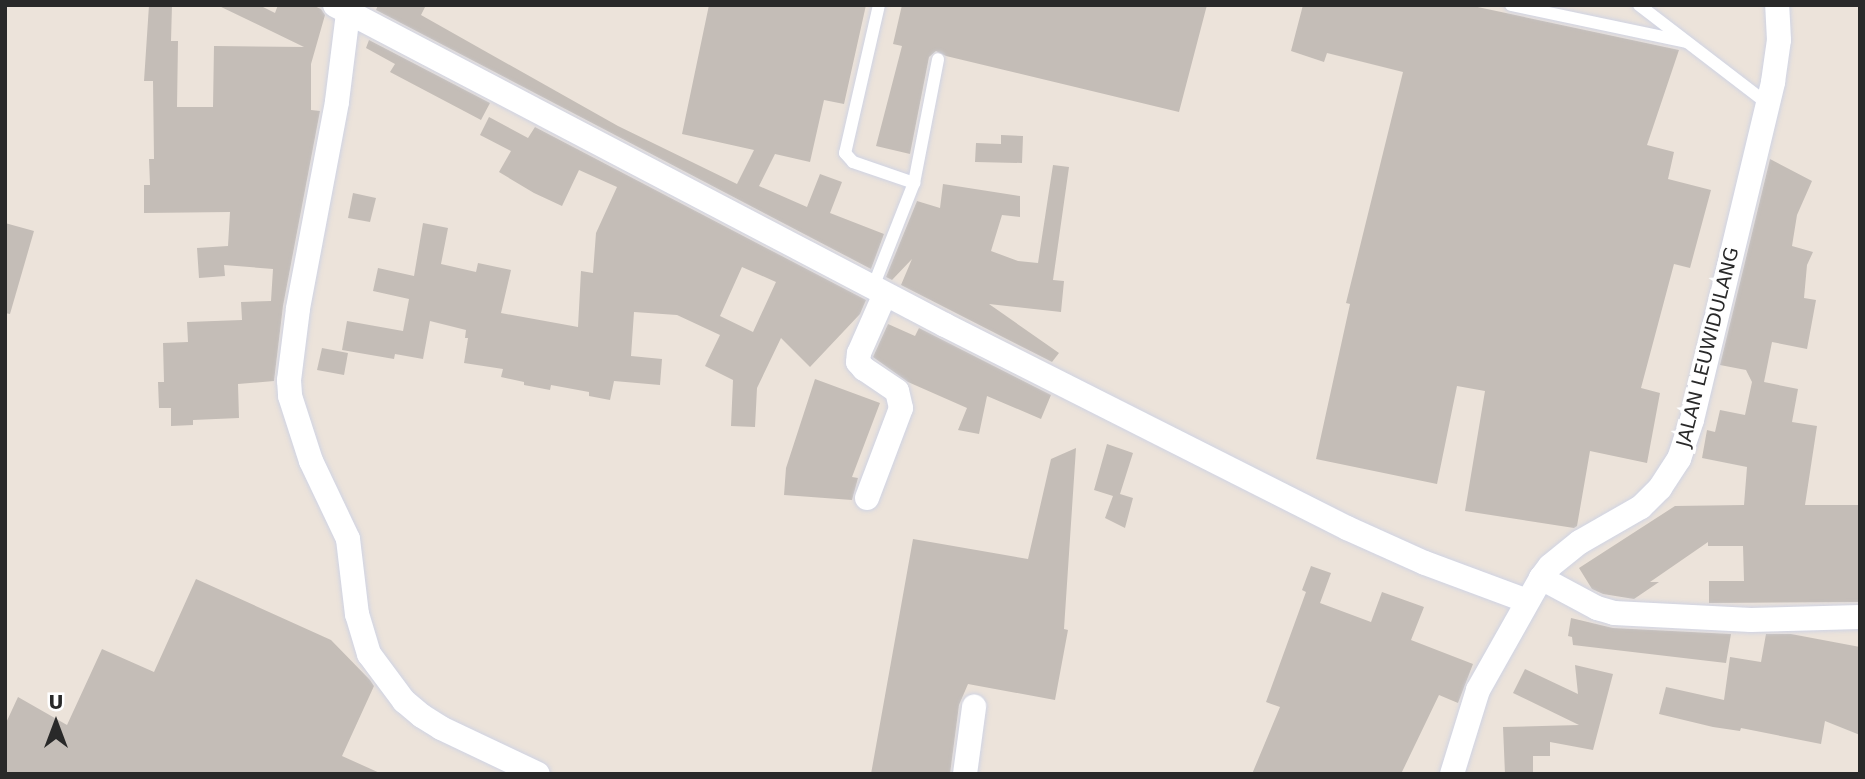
<!DOCTYPE html>
<style>
body{margin:0}
#map{position:relative;width:1865px;height:779px;overflow:hidden;background:#ece3da;font-family:"DejaVu Sans",sans-serif}
div>[style]{position:absolute}
[style*='--x']{left:calc(var(--x)*1px);top:calc(var(--y)*1px);width:calc(var(--w)*1px);rotate:calc(var(--a)*1deg)}
.building>*{inset:0;background:#c4bdb7}
.roads{filter:drop-shadow(0 0 2px #cfd3e3) drop-shadow(0 0 2px #cfd3e3)}
.lane>*{height:12px;margin:-6px;padding:0 6px;transform-origin:6px;border-radius:6px;background:#fff}
.street>*{height:24px;margin:-12px;padding:0 12px;transform-origin:12px;border-radius:12px;background:#fff}
span{translate:-50% -50%;white-space:nowrap;text-align:center;line-height:1.15;-webkit-text-stroke:7px #fff;paint-order:stroke}
.street-label{font-size:19px;color:#292929}
.frame{position:absolute;inset:0;border:7px solid #292929;pointer-events:none}
.north{position:absolute;left:21px;top:688px;width:70px;height:70px;-webkit-text-stroke:5px #fff;paint-order:stroke;rotate:0deg;font-size:19px;font-weight:700;line-height:28px;text-align:center;color:#292929}
.north::after{content:'';display:block;margin:auto;width:24px;height:32px;background:#292929;clip-path:polygon(50% 0,100% 100%,50% 72%,0 100%)}
</style>
<div id="map">
<div class="building">
<div style="clip-path:polygon(149px 5px,172px 5px,171px 41px,178px 41px,177px 107px,213px 107px,214px 46px,304px 47px,217px 5px,259px 5px,275px 13px,278px 5px,312px 5px,321px 9px,325px 15px,311px 64px,311px 110px,320px 111px,283px 306px,274px 381px,238px 384px,239px 418px,193px 420px,193px 425px,171px 426px,171px 408px,159px 408px,158px 382px,164px 382px,163px 343px,188px 342px,187px 322px,242px 320px,241px 302px,271px 301px,273px 269px,224px 265px,225px 276px,199px 278px,197px 248px,228px 246px,230px 212px,144px 213px,144px 185px,150px 185px,149px 159px,154px 159px,153px 81px,144px 81px)"></div>
<div style="clip-path:polygon(378px 5px,426px 5px,421px 15px,618px 126px,737px 184px,754px 150px,682px 134px,709px 5px,866px 5px,844px 104px,824px 100px,810px 162px,775px 154px,759px 186px,807px 207px,820px 174px,842px 182px,830px 213px,884px 234px,871px 269px,376px 10px)"></div>
<div style="clip-path:polygon(902px 5px,1207px 5px,1179px 112px,946px 56px,936px 51px,929px 57px,910px 154px,876px 146px,902px 46px,893px 44px)"></div>
<div style="clip-path:polygon(1303px 5px,1468px 5px,1679px 50px,1647px 145px,1674px 152px,1668px 179px,1711px 190px,1690px 268px,1674px 264px,1641px 388px,1660px 393px,1647px 463px,1590px 451px,1577px 526px,1574px 528px,1465px 511px,1485px 391px,1457px 386px,1437px 484px,1316px 459px,1350px 304px,1346px 303px,1403px 72px,1327px 53px,1324px 62px,1291px 51px)"></div>
<div style="clip-path:polygon(369px 40px,490px 103px,481px 120px,390px 72px,395px 64px,366px 48px)"></div>
<div style="clip-path:polygon(evenodd,489px 117px,528px 138px,535px 127px,866px 300px,860px 314px,810px 367px,781px 338px,757px 388px,755px 427px,731px 426px,733px 380px,705px 366px,720px 335px,677px 315px,634px 312px,631px 356px,662px 359px,660px 385px,614px 381px,610px 400px,589px 396px,589px 392px,551px 385px,550px 390px,524px 385px,524px 382px,501px 377px,503px 369px,464px 363px,468px 338px,465px 338px,466px 330px,430px 321px,423px 359px,395px 354px,394px 359px,342px 350px,347px 321px,403px 331px,409px 299px,373px 291px,378px 268px,414px 276px,423px 223px,448px 228px,441px 264px,476px 272px,478px 263px,511px 270px,501px 313px,578px 327px,581px 271px,593px 273px,596px 233px,617px 187px,579px 170px,562px 206px,534px 193px,499px 172px,511px 151px,480px 135px,489px 117px,742px 267px,776px 282px,753px 332px,720px 316px,742px 267px)"></div>
<div style="clip-path:polygon(1001px 135px,1023px 136px,1022px 163px,975px 162px,976px 143px,1001px 144px)"></div>
<div style="clip-path:polygon(1770px 159px,1812px 181px,1797px 215px,1792px 246px,1813px 252px,1807px 265px,1804px 298px,1816px 300px,1807px 349px,1772px 342px,1764px 382px,1798px 389px,1792px 422px,1817px 426px,1805px 505px,1860px 505px,1860px 602px,1709px 603px,1709px 581px,1744px 581px,1743px 546px,1708px 546px,1708px 542px,1650px 582px,1659px 582px,1634px 599px,1603px 594px,1592px 589px,1579px 568px,1675px 506px,1744px 505px,1747px 467px,1702px 458px,1707px 430px,1715px 432px,1720px 410px,1745px 415px,1752px 382px,1746px 370px,1720px 365px)"></div>
<div style="clip-path:polygon(1053px 165px,1069px 167px,1053px 280px,1064px 281px,1061px 312px,989px 304px,1059px 353px,1052px 362px,901px 285px,912px 259px,892px 280px,886px 277px,917px 201px,940px 208px,943px 184px,1020px 196px,1020px 217px,1002px 215px,991px 251px,1018px 261px,1038px 263px)"></div>
<div style="clip-path:polygon(353px 193px,376px 198px,370px 222px,348px 218px)"></div>
<div style="clip-path:polygon(5px 223px,34px 231px,10px 314px,5px 313px)"></div>
<div style="clip-path:polygon(888px 324px,915px 336px,919px 328px,1051px 395px,1041px 419px,987px 396px,979px 434px,958px 430px,967px 408px,908px 382px,873px 357px)"></div>
<div style="clip-path:polygon(322px 348px,348px 353px,344px 375px,317px 370px)"></div>
<div style="clip-path:polygon(815px 379px,880px 403px,852px 477px,858px 478px,852px 500px,784px 495px,786px 468px)"></div>
<div style="clip-path:polygon(1107px 444px,1133px 453px,1120px 494px,1133px 498px,1125px 528px,1105px 518px,1113px 496px,1094px 490px)"></div>
<div style="clip-path:polygon(1076px 448px,1064px 629px,1068px 630px,1055px 700px,968px 684px,959px 705px,950px 774px,871px 774px,913px 539px,1028px 559px,1051px 459px)"></div>
<div style="clip-path:polygon(1311px 566px,1331px 573px,1320px 603px,1371px 622px,1382px 592px,1424px 607px,1411px 640px,1473px 664px,1458px 703px,1439px 695px,1401px 774px,1252px 774px,1280px 707px,1266px 702px,1306px 592px,1302px 590px)"></div>
<div style="clip-path:polygon(196px 579px,331px 640px,370px 680px,374px 686px,342px 756px,382px 774px,5px 774px,5px 725px,18px 697px,67px 725px,102px 649px,154px 672px)"></div>
<div style="clip-path:polygon(1571px 618px,1613px 628px,1731px 634px,1726px 663px,1573px 645px,1572px 637px,1568px 636px)"></div>
<div style="clip-path:polygon(1766px 634px,1791px 634px,1860px 647px,1860px 735px,1825px 721px,1821px 744px,1741px 728px,1740px 731px,1713px 727px,1659px 714px,1666px 687px,1724px 700px,1730px 657px,1761px 662px)"></div>
<div style="clip-path:polygon(1575px 665px,1613px 674px,1593px 750px,1550px 742px,1550px 756px,1533px 756px,1533px 774px,1505px 774px,1503px 727px,1579px 725px,1513px 693px,1525px 669px,1578px 694px)"></div>
</div>
<div class="roads">
<div class="lane">
<div style="--x:879;--y:5;--w:152;--a:102.9"></div>
<div style="--x:845;--y:153;--w:12;--a:48"></div>
<div style="--x:853;--y:162;--w:65;--a:19"></div>
<div style="--x:1511;--y:5;--w:179;--a:11.9"></div>
<div style="--x:1639;--y:5;--w:163;--a:37.5"></div>
<div style="--x:873;--y:287;--w:112;--a:-68.5"></div>
<div style="--x:914;--y:183;--w:126;--a:-79"></div>
</div>
<div class="street">
<div style="--x:335;--y:5;--w:689;--a:27.68"></div>
<div style="--x:945;--y:325;--w:450;--a:26.8"></div>
<div style="--x:1347;--y:528;--w:85;--a:24.2"></div>
<div style="--x:1425;--y:563;--w:109;--a:20.4"></div>
<div style="--x:349;--y:5;--w:98;--a:97.1"></div>
<div style="--x:337;--y:102;--w:211;--a:100.7"></div>
<div style="--x:298;--y:309;--w:72;--a:97.2"></div>
<div style="--x:289;--y:380;--w:16;--a:86"></div>
<div style="--x:290;--y:396;--w:68;--a:72.1"></div>
<div style="--x:311;--y:461;--w:86;--a:64.6"></div>
<div style="--x:348;--y:539;--w:76;--a:83.2"></div>
<div style="--x:357;--y:614;--w:42;--a:73.3"></div>
<div style="--x:369;--y:654;--w:59;--a:53.3"></div>
<div style="--x:404;--y:701;--w:23;--a:40"></div>
<div style="--x:422;--y:716;--w:22;--a:32"></div>
<div style="--x:441;--y:728;--w:107;--a:25.4"></div>
<div style="--x:867;--y:498;--w:96;--a:-69.3"></div>
<div style="--x:901;--y:408;--w:17;--a:-103"></div>
<div style="--x:897;--y:391;--w:40;--a:-146"></div>
<div style="--x:864;--y:369;--w:9;--a:-131"></div>
<div style="--x:858;--y:362;--w:9;--a:-84"></div>
<div style="--x:859;--y:353;--w:64;--a:-66.2"></div>
<div style="--x:1541;--y:578;--w:64;--a:28.2"></div>
<div style="--x:1597;--y:608;--w:18;--a:16"></div>
<div style="--x:1614;--y:613;--w:137;--a:2.9"></div>
<div style="--x:1751;--y:620;--w:109;--a:-1.6"></div>
<div style="--x:965;--y:774;--w:68;--a:-82.3"></div>
<div style="--x:1452;--y:774;--w:88;--a:-72.8"></div>
<div style="--x:1478;--y:690;--w:129;--a:-60.6"></div>
<div style="--x:1541;--y:578;--w:15;--a:-53"></div>
<div style="--x:1550;--y:566;--w:38;--a:-39"></div>
<div style="--x:1580;--y:542;--w:70;--a:-29.8"></div>
<div style="--x:1641;--y:507;--w:27;--a:-45"></div>
<div style="--x:1660;--y:488;--w:35;--a:-57"></div>
<div style="--x:1679;--y:459;--w:41;--a:-71.6"></div>
<div style="--x:1692;--y:420;--w:348;--a:-76.5"></div>
<div style="--x:1773;--y:82;--w:42;--a:-81.9"></div>
<div style="--x:1779;--y:40;--w:35;--a:-93"></div>
</div>
</div>
<div class="street-label">
<span style="left:1708px;top:347px;rotate:-76deg">JALAN LEUWIDULANG</span>
</div>
<div class="frame"></div>
<div class="north">U</div>
</div>
